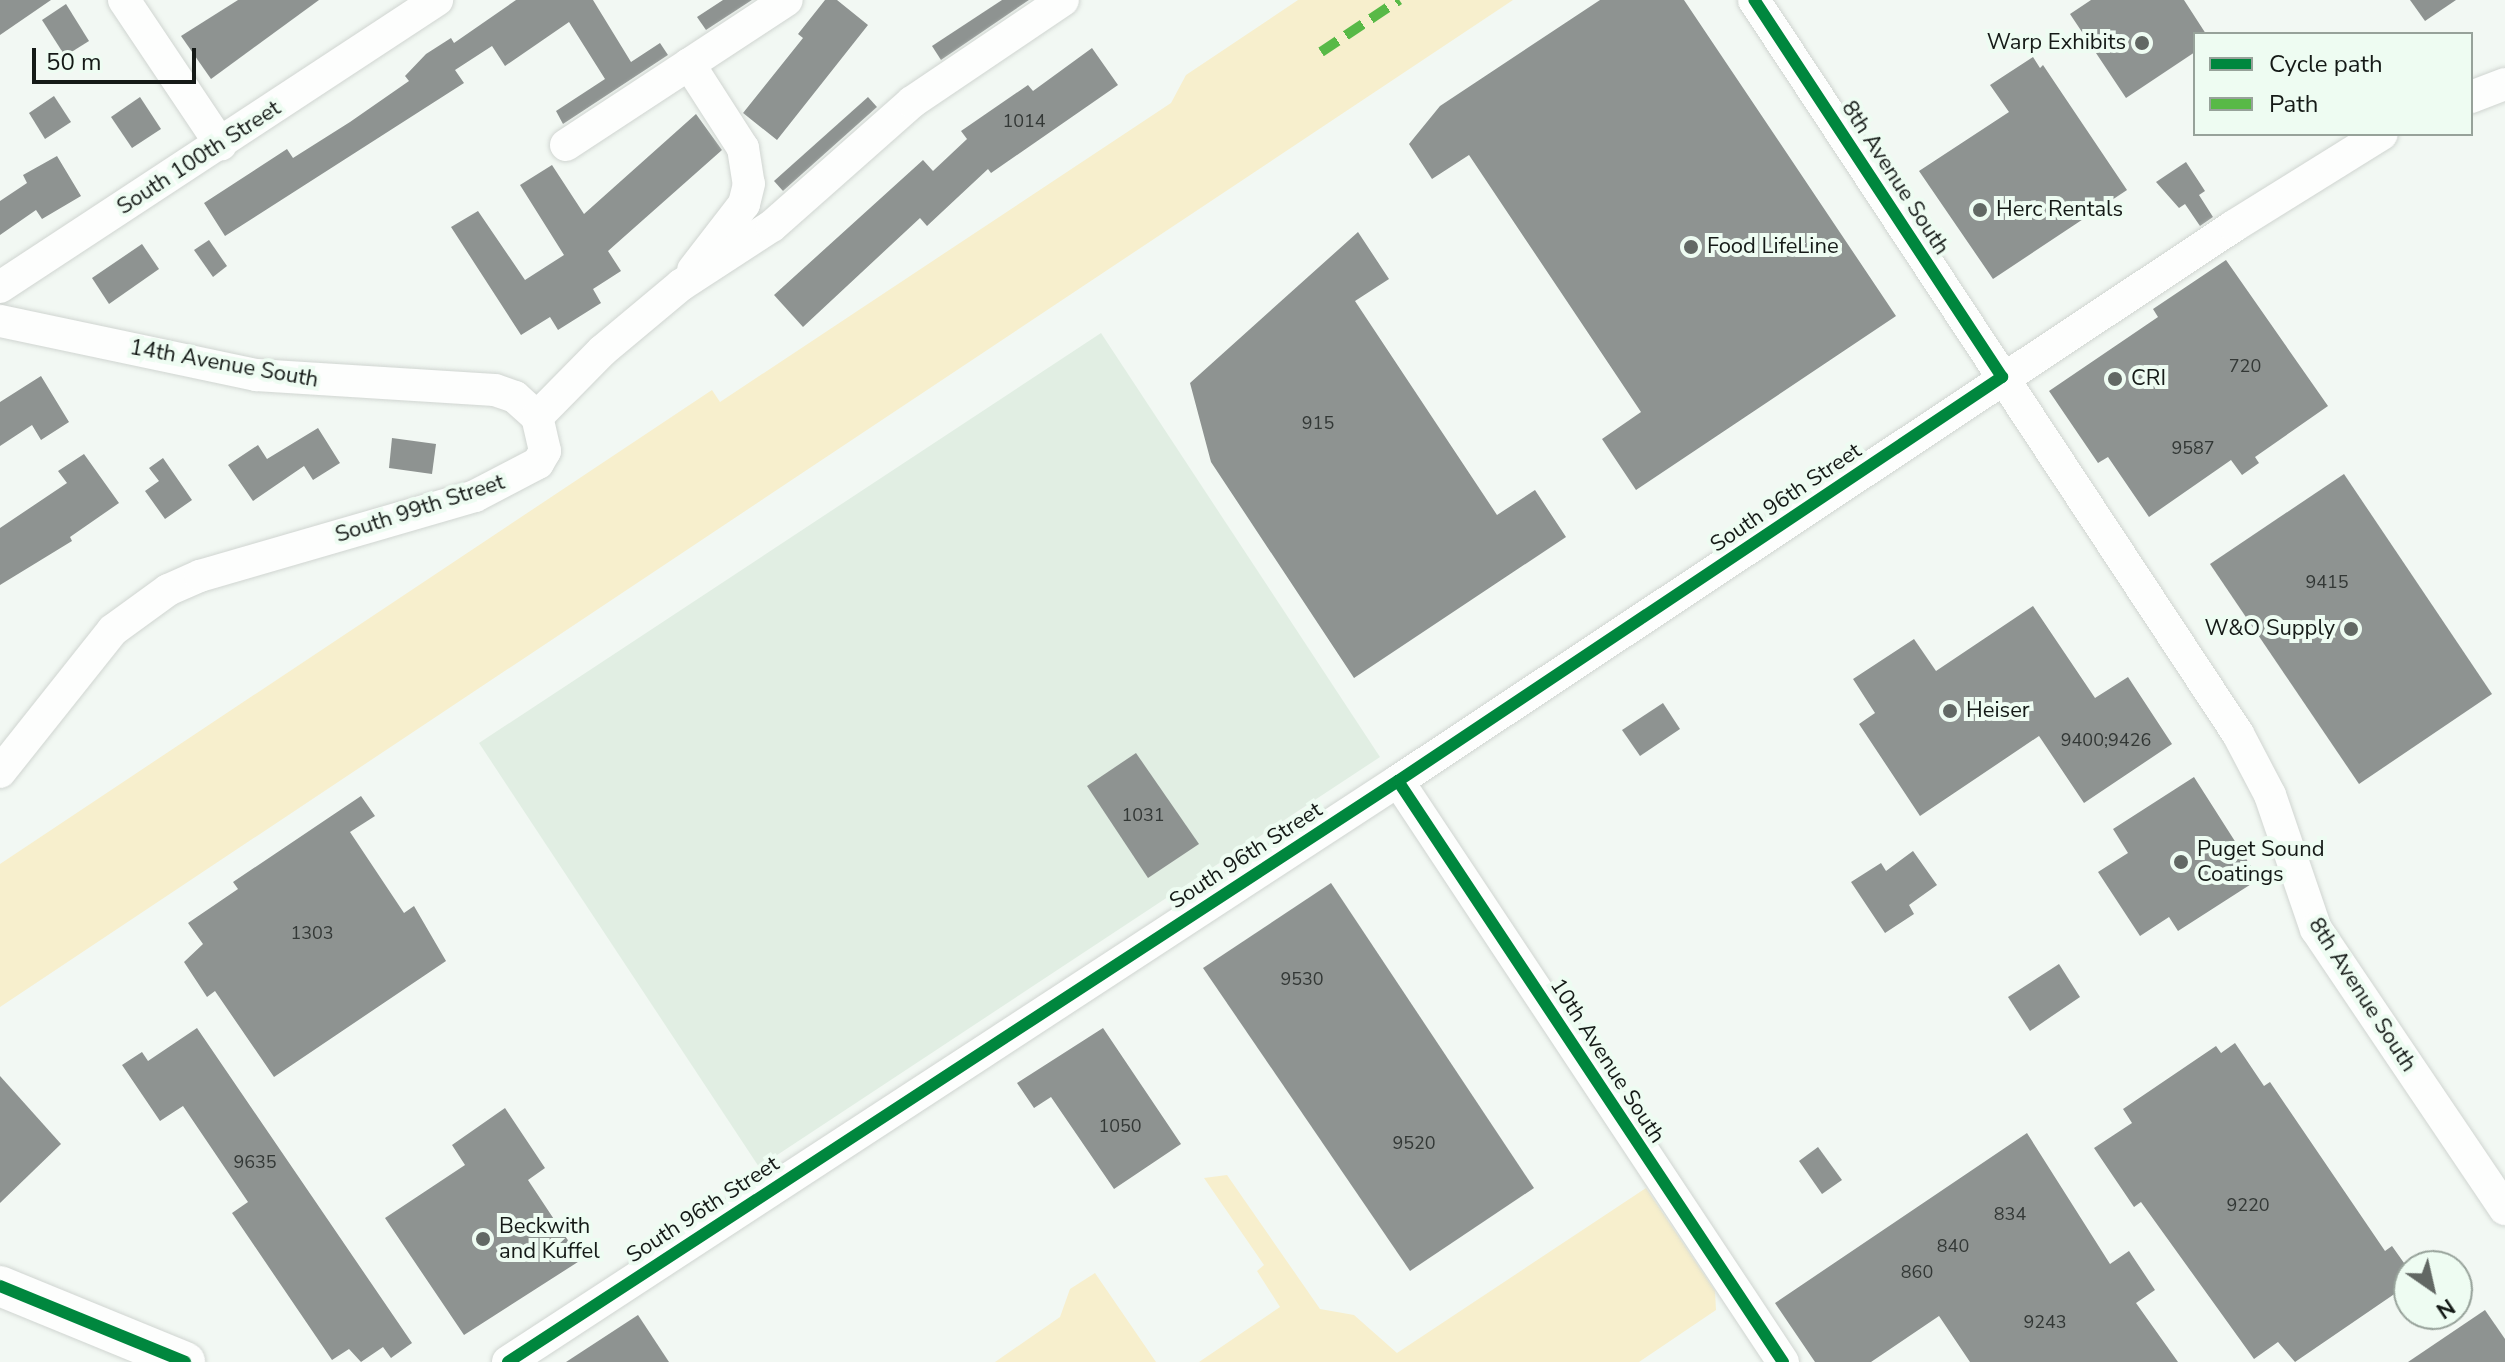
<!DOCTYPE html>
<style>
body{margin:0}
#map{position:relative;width:2505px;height:1362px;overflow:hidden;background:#f2f8f3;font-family:"Nunito Sans",sans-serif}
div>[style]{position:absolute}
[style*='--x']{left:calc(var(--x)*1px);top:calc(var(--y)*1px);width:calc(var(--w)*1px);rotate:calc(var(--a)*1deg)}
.built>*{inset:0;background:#e1eee3}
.green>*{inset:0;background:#f7efcd}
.building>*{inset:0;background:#8e9391}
.roads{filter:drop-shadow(0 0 2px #d0d5d1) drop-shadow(0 0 2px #d0d5d1)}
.minor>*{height:32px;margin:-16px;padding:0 16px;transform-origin:16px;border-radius:16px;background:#fdfefd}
.major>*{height:40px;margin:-20px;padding:0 20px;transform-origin:20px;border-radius:20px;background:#fdfefd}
.quiet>*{height:10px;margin-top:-5px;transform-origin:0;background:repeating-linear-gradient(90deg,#58b947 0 20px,transparent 0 30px)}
.cycleway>*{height:12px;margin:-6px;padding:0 6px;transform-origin:6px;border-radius:6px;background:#00873e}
.dots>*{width:22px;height:22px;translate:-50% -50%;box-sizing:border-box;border:4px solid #eefcf2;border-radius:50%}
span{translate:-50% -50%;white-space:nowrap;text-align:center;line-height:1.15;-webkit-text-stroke:8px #eefcf2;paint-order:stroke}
.number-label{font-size:18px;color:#333836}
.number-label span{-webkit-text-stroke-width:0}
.poi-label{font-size:22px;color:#151a17}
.right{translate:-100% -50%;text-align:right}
.left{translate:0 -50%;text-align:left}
.street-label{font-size:22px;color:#151a17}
.legend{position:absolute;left:2193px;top:32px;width:280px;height:104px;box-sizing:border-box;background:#eefcf2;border:2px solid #97a29a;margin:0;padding:10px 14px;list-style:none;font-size:24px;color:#151a17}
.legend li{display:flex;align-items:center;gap:16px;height:40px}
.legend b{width:40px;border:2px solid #97a29a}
.north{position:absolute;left:2393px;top:1250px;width:80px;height:80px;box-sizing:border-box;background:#eefcf2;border:2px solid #97a29a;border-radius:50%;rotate:146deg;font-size:22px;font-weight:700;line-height:32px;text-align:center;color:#151a17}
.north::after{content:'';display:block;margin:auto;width:28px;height:36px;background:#626864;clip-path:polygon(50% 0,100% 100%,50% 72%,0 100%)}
.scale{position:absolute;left:32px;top:48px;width:164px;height:36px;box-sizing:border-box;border:4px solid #151a17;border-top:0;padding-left:10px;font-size:24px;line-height:28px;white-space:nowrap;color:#151a17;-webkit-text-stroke:6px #eefcf2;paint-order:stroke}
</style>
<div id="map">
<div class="built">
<div style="clip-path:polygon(1101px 333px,1380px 757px,759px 1167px,479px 743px)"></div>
</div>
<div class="green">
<div style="clip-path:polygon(1298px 0,1513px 0,0 1007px,0 864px,712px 390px,720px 402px,1171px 103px,1186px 75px)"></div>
<div style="clip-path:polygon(1227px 1175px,1320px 1309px,1354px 1315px,1397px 1353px,1646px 1188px,1715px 1291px,1716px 1310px,1639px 1362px,1199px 1362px,1280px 1307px,1257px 1271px,1264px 1265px,1204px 1178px)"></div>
<div style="clip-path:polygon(1095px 1273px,1156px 1362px,995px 1362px,1060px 1317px,1070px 1289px)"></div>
</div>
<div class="building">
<div style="clip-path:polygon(0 0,51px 0,0 35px)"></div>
<div style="clip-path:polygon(238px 0,319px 0,211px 79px,181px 36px)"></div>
<div style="clip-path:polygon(516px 0,593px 0,631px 62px,660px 43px,668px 55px,563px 124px,556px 111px,605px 79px,569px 22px,505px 66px,492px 46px,455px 70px,464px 83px,225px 236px,204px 203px,287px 149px,293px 158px,350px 122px,409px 81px,405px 76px,426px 54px,451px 38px,454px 43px)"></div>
<div style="clip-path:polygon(723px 0,752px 0,706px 30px,697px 17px)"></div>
<div style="clip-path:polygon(825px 0,837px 0,868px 25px,777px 140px,743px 113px,803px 38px,798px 34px)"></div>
<div style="clip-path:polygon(1002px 0,1029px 0,941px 60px,932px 46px)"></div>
<div style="clip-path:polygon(1600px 0,1684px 0,1896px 316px,1636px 490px,1602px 439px,1641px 412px,1469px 155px,1432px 179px,1409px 144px,1440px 106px)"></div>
<div style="clip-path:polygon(2091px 0,2184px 0,2206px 34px,2195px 34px,2195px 52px,2126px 98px,2070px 14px)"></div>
<div style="clip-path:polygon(2410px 0,2456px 0,2425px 21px)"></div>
<div style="clip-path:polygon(66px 4px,89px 41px,65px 56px,42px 20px)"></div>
<div style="clip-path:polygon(1092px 48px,1118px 85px,991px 173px,988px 169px,927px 226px,920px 218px,803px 327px,774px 295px,923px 160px,933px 171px,967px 139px,961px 131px,1028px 85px,1033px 91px)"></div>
<div style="clip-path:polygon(2033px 57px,2040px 68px,2043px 65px,2127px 190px,1993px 279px,1919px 171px,2009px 112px,1990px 85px)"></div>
<div style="clip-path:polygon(54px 96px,71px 122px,45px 139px,29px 113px)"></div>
<div style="clip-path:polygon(140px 97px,161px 129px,132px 148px,111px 117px)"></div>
<div style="clip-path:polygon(868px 97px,877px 107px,783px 191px,774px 181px)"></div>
<div style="clip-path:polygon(696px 114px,722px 150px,608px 251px,621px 271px,593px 289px,601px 303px,558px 330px,550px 317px,521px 335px,451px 227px,478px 211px,525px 280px,564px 255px,520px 185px,552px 165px,584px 214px)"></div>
<div style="clip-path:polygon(57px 156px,81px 196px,42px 219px,36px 210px,0 235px,0 201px,27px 183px,23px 175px)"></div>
<div style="clip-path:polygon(2186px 162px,2205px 191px,2199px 195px,2213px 217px,2200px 226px,2185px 204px,2179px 208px,2156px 182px)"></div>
<div style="clip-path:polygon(1358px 232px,1389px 279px,1355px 301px,1497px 515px,1535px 490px,1566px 537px,1354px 678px,1211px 462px,1190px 383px)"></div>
<div style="clip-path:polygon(209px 240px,227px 266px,213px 277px,194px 250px)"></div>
<div style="clip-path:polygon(142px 244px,159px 269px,109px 304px,92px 278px)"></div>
<div style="clip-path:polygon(2226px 260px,2328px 406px,2255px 457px,2259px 463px,2242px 475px,2231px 460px,2149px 517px,2108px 457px,2098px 463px,2049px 391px,2158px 317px,2153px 309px)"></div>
<div style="clip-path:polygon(41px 376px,69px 422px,41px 440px,32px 425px,0 446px,0 402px)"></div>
<div style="clip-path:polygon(318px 428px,340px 463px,313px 480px,304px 466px,253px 501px,228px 465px,258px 445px,267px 459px)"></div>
<div style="clip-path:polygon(392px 438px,436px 444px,432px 474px,389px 468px)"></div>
<div style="clip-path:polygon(84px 454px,119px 503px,70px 537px,72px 541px,0 585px,0 528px,67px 483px,58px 471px)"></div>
<div style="clip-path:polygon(163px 458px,192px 500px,165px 519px,145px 491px,159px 481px,149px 468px)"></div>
<div style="clip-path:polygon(2344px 474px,2492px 694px,2359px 784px,2210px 564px)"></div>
<div style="clip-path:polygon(2033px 606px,2095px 698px,2128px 677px,2172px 744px,2084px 803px,2039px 736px,1920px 816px,1859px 724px,1875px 713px,1853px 679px,1914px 639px,1936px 671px)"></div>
<div style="clip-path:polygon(1663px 703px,1680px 729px,1640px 756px,1622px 730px)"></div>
<div style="clip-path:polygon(1136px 753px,1199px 844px,1148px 878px,1087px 786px)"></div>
<div style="clip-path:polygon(2194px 777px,2259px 879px,2178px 931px,2169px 917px,2140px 936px,2098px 872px,2128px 853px,2113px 829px)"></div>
<div style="clip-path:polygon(361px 796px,375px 816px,350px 832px,404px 913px,414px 906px,446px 961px,274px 1077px,215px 991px,207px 997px,184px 962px,203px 944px,188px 923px,238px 889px,233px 882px)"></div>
<div style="clip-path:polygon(1913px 851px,1937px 885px,1909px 905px,1914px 914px,1885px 933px,1851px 882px,1881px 863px,1886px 871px)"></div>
<div style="clip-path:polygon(1331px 883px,1534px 1188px,1410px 1271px,1203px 968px)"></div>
<div style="clip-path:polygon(2059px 964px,2080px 997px,2030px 1031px,2008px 997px)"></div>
<div style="clip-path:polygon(197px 1028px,412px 1343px,391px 1358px,383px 1347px,361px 1362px,349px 1349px,332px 1360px,232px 1213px,248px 1202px,183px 1106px,160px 1121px,122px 1065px,142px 1052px,148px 1061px)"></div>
<div style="clip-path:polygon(1103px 1028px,1181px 1144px,1114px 1189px,1051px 1097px,1034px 1108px,1017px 1083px)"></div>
<div style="clip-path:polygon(2235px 1043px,2264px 1086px,2270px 1082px,2385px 1251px,2392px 1246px,2409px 1270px,2409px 1284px,2295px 1362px,2278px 1342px,2254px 1359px,2141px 1202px,2134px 1207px,2094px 1148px,2132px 1123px,2123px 1109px,2216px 1046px,2221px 1053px)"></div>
<div style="clip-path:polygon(0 1076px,61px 1144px,0 1203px)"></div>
<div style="clip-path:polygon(505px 1108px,545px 1168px,528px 1180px,581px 1260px,464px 1335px,385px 1218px,465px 1165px,452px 1145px)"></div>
<div style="clip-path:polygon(2027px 1133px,2110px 1264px,2129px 1251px,2155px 1290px,2136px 1303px,2178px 1362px,1970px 1362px,1939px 1316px,1871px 1362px,1815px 1362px,1775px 1303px)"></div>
<div style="clip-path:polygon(1818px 1147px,1842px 1180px,1822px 1194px,1799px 1161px)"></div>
<div style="clip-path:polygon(2485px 1310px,2505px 1339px,2505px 1362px,2408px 1362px)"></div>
<div style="clip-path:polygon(638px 1315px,669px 1362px,566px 1362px)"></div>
</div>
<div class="roads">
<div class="minor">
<div style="--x:124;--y:0;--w:174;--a:56.2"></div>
<div style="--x:1754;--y:0;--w:879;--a:56.6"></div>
<div style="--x:2238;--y:734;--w:69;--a:62.3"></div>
<div style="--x:2270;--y:795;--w:142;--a:71.1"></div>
<div style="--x:2316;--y:929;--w:338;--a:56"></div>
<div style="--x:689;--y:64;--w:100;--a:57.3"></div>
<div style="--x:743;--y:148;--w:36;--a:81"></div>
<div style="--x:749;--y:184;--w:21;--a:104"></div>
<div style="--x:744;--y:204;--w:83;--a:127.7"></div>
<div style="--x:2471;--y:97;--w:36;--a:-21"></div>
<div style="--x:566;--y:145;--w:264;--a:-33.3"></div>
<div style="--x:0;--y:287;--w:523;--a:-33.29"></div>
<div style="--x:0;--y:321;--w:262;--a:11.9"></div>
<div style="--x:256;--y:375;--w:239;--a:3.6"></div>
<div style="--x:495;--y:390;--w:21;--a:19"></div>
<div style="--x:515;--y:397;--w:30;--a:42"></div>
<div style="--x:0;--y:772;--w:181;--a:-51.5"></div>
<div style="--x:113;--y:630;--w:68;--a:-36"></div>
<div style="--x:168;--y:590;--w:35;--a:-24"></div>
<div style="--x:200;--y:576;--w:286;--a:-16.2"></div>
<div style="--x:475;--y:496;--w:71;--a:-27.6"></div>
<div style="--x:538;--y:463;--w:14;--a:-60"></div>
<div style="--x:545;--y:451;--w:35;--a:-103"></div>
<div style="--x:537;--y:417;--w:93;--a:-45.4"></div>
<div style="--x:602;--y:351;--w:103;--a:-39.9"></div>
<div style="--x:681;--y:285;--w:108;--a:-33"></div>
<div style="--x:772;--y:226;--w:187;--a:-41.5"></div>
<div style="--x:912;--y:102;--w:182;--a:-34"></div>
<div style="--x:1398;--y:781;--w:697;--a:56.47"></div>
<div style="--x:508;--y:1362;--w:1063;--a:-33.14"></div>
<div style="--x:1398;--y:781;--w:1003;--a:-33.58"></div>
<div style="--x:2234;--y:226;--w:174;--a:-31.9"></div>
</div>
<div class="major">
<div style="--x:0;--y:1286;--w:200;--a:22.3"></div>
</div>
</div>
<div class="quiet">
<div style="--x:1321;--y:52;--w:94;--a:-33.7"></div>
</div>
<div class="cycleway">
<div style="--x:1398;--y:781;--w:697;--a:56.47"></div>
<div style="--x:0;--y:1286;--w:200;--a:22.3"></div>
<div style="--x:508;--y:1362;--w:1063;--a:-33.14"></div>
<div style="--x:1398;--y:781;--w:727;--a:-33.78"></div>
<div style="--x:2002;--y:377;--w:451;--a:-123.3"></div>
</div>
<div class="dots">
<div style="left:2142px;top:43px;background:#626864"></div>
<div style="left:1980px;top:210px;background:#626864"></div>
<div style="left:1691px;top:247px;background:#626864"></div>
<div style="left:2115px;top:379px;background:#626864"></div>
<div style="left:2351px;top:629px;background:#626864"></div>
<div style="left:1950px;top:711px;background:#626864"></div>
<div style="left:2181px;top:862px;background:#626864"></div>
<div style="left:483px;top:1239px;background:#626864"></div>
</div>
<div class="number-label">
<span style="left:1024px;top:121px">1014</span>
<span style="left:2245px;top:366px">720</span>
<span style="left:1318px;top:423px">915</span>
<span style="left:2193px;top:448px">9587</span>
<span style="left:2327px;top:582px">9415</span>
<span style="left:2106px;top:740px">9400;9426</span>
<span style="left:1143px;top:815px">1031</span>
<span style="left:312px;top:933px">1303</span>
<span style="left:1302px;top:979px">9530</span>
<span style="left:1120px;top:1126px">1050</span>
<span style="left:1414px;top:1143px">9520</span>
<span style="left:255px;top:1162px">9635</span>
<span style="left:2248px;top:1205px">9220</span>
<span style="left:2010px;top:1214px">834</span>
<span style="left:1953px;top:1246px">840</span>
<span style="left:1917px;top:1272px">860</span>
<span style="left:2045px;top:1322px">9243</span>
</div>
<div class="poi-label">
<span class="right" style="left:2126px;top:43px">Warp Exhibits</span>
<span class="left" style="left:1996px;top:210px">Herc Rentals</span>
<span class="left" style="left:1707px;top:247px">Food LifeLine</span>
<span class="left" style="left:2131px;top:379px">CRI</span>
<span class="right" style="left:2335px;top:629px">W&amp;O Supply</span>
<span class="left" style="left:1966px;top:711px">Heiser</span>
<span class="left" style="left:2197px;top:862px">Puget Sound<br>Coatings</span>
<span class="left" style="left:499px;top:1239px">Beckwith<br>and Kuffel</span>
</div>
<div class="street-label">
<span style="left:199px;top:158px;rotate:-33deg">South 100th Street</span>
<span style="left:1895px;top:178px;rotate:57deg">8th Avenue South</span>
<span style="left:224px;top:364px;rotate:10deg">14th Avenue South</span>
<span style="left:1786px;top:498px;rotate:-34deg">South 96th Street</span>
<span style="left:420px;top:509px;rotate:-18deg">South 99th Street</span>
<span style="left:1246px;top:856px;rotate:-33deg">South 96th Street</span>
<span style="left:2362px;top:995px;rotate:57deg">8th Avenue South</span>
<span style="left:1607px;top:1061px;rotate:57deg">10th Avenue South</span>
<span style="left:703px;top:1210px;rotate:-33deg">South 96th Street</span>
</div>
<ul class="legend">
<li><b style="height:10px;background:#00873e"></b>Cycle path</li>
<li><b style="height:10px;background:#58b947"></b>Path</li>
</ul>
<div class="north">N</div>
<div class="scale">50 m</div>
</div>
